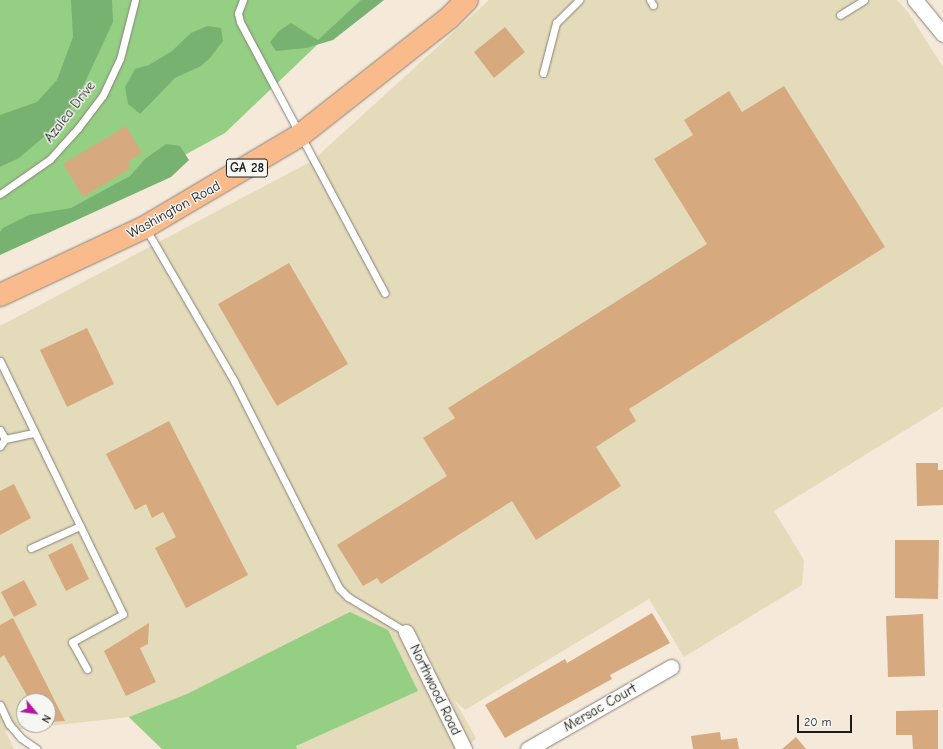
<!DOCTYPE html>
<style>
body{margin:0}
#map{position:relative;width:943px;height:749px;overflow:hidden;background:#f5e9d9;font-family:"Comic Neue",sans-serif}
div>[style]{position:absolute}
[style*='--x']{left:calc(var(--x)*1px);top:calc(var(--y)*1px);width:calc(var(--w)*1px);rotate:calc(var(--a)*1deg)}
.built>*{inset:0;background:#e4dbba}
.green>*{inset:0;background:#94cf83}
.forest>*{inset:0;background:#77b271}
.building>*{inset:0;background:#d6aa7e}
.roads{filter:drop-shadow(0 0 1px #88827a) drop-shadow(0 0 1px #88827a)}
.lane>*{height:7px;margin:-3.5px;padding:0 3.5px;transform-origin:3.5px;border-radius:3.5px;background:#fff}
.street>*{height:15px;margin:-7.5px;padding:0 7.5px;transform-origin:7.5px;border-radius:7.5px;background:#fff}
.primary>*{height:22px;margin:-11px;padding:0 11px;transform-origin:11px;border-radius:11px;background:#fabb8c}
span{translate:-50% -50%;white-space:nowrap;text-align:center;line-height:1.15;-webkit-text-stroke:3px #f6f6f2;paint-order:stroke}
.shield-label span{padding:1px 3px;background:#f6f6f2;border:1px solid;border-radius:3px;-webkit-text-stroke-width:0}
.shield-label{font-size:13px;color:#1c1c1c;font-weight:700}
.street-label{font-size:14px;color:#1c1c1c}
.north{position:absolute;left:16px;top:693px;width:40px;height:40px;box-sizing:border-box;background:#f6f6f2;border:1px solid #9f9f9c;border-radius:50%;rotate:119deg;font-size:11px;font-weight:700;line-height:16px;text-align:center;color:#1c1c1c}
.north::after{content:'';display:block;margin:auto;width:14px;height:18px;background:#b5179e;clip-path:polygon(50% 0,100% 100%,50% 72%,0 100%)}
.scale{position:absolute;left:797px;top:715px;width:55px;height:18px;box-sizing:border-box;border:2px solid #1c1c1c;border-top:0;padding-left:5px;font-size:12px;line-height:14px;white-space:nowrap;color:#1c1c1c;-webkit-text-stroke:3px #f6f6f2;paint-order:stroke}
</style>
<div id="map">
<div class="built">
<div style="clip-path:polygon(evenodd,489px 0,897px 0,908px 12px,943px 67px,943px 407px,774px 511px,804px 560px,802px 585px,684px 657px,649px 599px,465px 710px,455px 701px,476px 738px,466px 749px,162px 749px,128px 717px,5px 731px,14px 749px,0 749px,0 326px,312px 161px,489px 0,24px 701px,48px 701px,48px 725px,24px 725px,24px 701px)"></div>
</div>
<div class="green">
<div style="clip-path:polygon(0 0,364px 0,225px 133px,34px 237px,0 252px)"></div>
<div style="clip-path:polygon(350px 612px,388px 630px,418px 691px,296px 746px,297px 749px,162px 749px,129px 717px,187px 694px)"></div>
</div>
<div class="forest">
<div style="clip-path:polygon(71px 0,112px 0,113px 22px,80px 93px,60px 123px,19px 158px,0 167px,0 115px,37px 102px,57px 80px,73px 37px)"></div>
<div style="clip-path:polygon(361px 0,384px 0,333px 40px,306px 48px,276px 51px,270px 42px,279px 31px,291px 23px,318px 40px)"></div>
<div style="clip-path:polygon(207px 26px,221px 28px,223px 41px,210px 58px,201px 66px,175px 78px,140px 114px,128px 104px,125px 87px,135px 69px,149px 65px,172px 51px,191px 33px)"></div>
<div style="clip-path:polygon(166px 144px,180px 146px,189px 160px,171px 177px,0 255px,0 232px,3px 228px,29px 215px,71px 208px,130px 176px,145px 159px)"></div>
</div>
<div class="building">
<div style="clip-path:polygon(505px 27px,525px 52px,494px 78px,474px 52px)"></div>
<div style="clip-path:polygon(784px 86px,885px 247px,629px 409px,636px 421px,596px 447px,621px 486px,536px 540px,512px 501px,381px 584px,377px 578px,363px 586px,337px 545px,447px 476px,423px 438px,455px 418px,448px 408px,707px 244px,654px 159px,693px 135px,684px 120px,729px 91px,742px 112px)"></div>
<div style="clip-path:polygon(126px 126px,142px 153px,128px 162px,131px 168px,83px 197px,63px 164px)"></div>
<div style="clip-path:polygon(289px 263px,348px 364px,277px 406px,218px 304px)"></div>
<div style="clip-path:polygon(87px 328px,114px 384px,67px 407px,40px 350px)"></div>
<div style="clip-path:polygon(169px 421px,248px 575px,186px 608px,155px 548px,176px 537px,163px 512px,152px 518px,146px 504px,135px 510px,106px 454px)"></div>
<div style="clip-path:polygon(916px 463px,938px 463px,938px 470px,943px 470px,943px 505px,917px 506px)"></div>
<div style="clip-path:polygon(14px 484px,31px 518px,0 535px,0 491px)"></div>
<div style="clip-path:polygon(895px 540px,939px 540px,938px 599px,895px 598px)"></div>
<div style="clip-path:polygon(72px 543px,89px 579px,66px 591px,48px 555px)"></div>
<div style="clip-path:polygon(24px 580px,37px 605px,14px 617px,1px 592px)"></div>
<div style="clip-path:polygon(652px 613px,670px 643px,610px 675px,612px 679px,505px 738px,485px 705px,565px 659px,567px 663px)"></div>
<div style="clip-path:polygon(923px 614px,925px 676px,888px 677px,886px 616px)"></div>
<div style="clip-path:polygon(13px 618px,65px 721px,48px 722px,48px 701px,30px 701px,4px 655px,0 658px,0 625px)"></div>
<div style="clip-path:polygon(149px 623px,148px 644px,140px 648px,156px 682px,126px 696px,104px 651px)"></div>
<div style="clip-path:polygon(938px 710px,938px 749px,913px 749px,912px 735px,896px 735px,896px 711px)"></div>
<div style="clip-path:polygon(720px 732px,721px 740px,737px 738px,739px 749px,693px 749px,691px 736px)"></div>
<div style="clip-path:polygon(796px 737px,806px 749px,782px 749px)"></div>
</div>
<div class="roads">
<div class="lane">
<div style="--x:243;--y:0;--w:14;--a:111"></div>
<div style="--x:238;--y:13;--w:9;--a:77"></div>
<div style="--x:240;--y:22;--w:307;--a:61.9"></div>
<div style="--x:650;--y:0;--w:6;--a:59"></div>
<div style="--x:840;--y:15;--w:28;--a:-32"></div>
<div style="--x:543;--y:73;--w:52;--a:-75.4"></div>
<div style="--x:556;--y:23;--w:33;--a:-45"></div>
<div style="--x:0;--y:194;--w:61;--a:-35"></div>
<div style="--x:50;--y:159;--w:42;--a:-47.9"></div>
<div style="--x:78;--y:128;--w:41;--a:-52.9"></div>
<div style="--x:103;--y:95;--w:40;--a:-65"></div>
<div style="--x:120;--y:59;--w:61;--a:-75.7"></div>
<div style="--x:146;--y:229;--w:176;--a:59.9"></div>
<div style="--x:234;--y:381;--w:232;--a:63.1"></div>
<div style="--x:339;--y:588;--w:13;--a:45"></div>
<div style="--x:348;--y:597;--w:68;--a:31.1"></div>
<div style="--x:0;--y:361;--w:281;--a:64.1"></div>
<div style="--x:123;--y:614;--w:58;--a:151.2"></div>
<div style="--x:72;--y:642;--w:31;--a:61"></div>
<div style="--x:0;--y:430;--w:10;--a:61"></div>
<div style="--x:5;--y:439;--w:9;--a:126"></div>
<div style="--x:5;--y:439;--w:30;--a:-12"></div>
<div style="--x:31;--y:548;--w:54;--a:-24.2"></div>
<div style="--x:0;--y:705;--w:21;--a:65"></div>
<div style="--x:9;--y:724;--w:18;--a:49"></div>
<div style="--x:21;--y:738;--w:19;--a:35"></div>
</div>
<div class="street">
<div style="--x:915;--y:0;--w:44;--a:50.5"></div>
<div style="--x:406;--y:632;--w:131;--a:63.6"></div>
<div style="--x:528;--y:749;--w:165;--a:-29.8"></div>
</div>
<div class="primary">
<div style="--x:0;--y:295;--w:160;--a:-25.1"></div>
<div style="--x:145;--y:227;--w:179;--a:-30.6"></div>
<div style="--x:299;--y:136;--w:191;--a:-38.2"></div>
<div style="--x:449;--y:18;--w:25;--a:-45"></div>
</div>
</div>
<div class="shield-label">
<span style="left:247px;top:168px">GA 28</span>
</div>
<div class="street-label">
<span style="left:70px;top:112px;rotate:-52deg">Azalea Drive</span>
<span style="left:174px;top:210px;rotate:-29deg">Washington Road</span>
<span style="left:435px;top:690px;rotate:64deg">Northwood Road</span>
<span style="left:600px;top:708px;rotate:-30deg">Mersac Court</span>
</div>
<div class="north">N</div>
<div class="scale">20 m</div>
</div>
